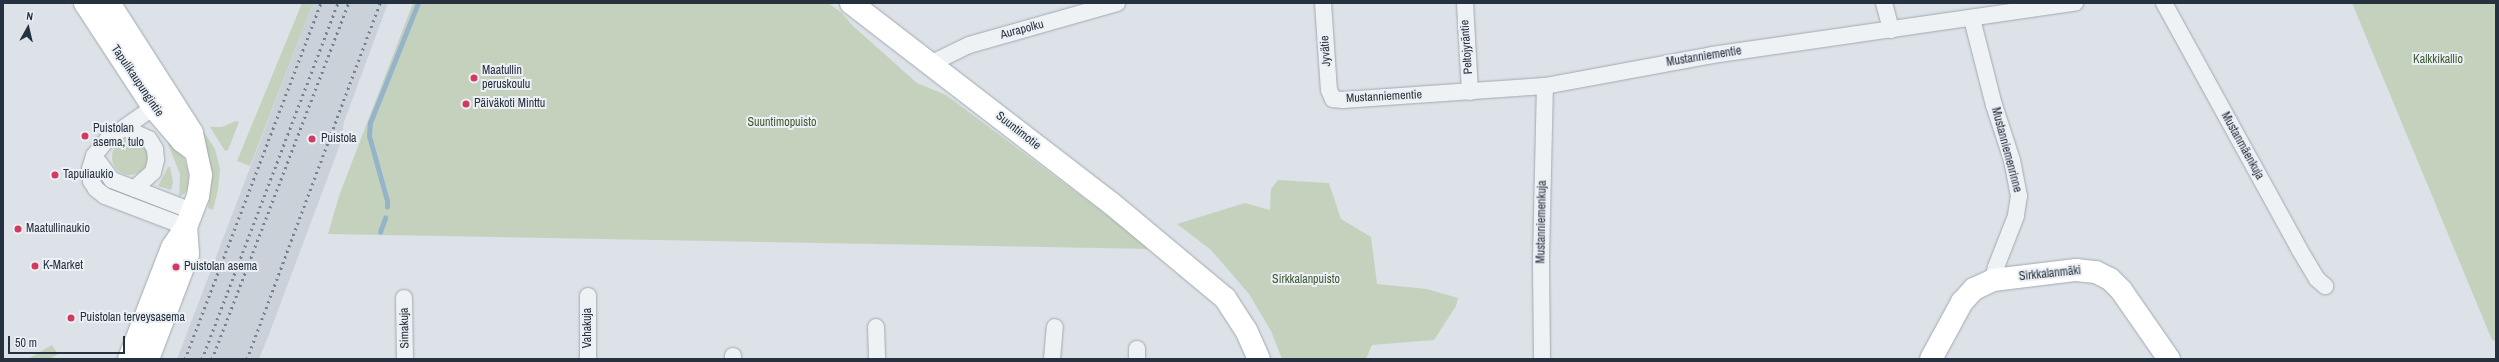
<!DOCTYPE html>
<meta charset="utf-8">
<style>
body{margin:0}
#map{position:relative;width:2499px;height:362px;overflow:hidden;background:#dce2e7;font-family:"Archivo Narrow",sans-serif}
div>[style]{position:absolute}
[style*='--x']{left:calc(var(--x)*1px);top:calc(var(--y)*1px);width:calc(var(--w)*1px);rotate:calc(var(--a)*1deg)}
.built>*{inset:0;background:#cad1d9}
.green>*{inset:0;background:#c4d2bd}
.round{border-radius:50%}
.stream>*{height:4.5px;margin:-2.25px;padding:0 2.25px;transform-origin:2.25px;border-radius:2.25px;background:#95b4ca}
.roads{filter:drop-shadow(0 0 1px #a1a9b1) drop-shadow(0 0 1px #a1a9b1)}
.street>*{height:16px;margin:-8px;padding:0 8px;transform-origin:8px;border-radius:8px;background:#eff2f5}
.secondary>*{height:22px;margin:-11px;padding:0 11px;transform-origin:11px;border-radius:11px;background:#fff}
.rail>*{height:3px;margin-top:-1.5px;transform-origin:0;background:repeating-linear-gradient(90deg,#758391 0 2px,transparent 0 6px)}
.dots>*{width:11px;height:11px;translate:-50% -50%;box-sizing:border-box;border:2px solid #ecf0f5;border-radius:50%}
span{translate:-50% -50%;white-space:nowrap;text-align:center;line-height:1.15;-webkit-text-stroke:4px #ecf0f5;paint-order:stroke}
.street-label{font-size:12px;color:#25313e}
.park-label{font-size:12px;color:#3e5b32}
.poi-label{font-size:12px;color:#25313e}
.left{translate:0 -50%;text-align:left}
.frame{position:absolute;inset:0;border:4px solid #25313e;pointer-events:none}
.north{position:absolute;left:8px;top:8px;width:40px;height:40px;-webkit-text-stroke:3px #ecf0f5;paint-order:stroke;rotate:8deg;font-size:11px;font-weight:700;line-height:16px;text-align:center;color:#25313e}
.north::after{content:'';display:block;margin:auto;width:14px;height:18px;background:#25313e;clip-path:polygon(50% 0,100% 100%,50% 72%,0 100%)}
.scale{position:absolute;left:8px;top:336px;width:117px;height:18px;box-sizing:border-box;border:2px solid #25313e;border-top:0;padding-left:5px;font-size:12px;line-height:14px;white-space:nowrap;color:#25313e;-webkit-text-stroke:3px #ecf0f5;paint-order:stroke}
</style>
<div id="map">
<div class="built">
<div style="clip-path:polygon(313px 3px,388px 3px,344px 122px,341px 142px,268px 337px,259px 359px,177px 359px)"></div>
</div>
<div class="green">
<div style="clip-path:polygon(302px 3px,313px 3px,250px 166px,237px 161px)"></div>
<div style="clip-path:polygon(413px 3px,828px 3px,841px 12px,853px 26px,917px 83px,946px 95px,1152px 249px,328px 234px,339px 196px)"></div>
<div style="clip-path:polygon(2352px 3px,2496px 3px,2496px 341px,2492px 340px)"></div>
<div style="clip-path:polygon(236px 121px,239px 122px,228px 150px,225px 151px,210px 127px,222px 127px)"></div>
<div style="clip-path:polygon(202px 129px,215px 149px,220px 169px,218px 190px,213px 210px,208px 208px,211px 186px,209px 164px)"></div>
<div class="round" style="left:112px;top:139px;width:36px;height:36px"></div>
<div style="clip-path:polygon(169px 141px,183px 155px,188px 171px,189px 186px,185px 193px,179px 197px,180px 174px,168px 144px)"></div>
<div style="clip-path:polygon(168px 167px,170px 167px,173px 182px,171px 190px,158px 186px)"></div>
<div style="clip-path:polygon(1278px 180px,1329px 183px,1341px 219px,1371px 237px,1377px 284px,1427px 289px,1458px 298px,1456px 306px,1434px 340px,1372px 345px,1366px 359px,1282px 359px,1271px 331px,1249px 294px,1211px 250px,1177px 224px,1245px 203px,1270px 210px,1271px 189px)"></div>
<div style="clip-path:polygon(52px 345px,58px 354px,50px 359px,28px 359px)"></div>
</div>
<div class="stream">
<div style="--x:387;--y:207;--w:6;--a:-90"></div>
<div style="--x:387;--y:201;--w:67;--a:-105.5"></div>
<div style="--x:369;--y:136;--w:13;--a:-86"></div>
<div style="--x:370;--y:123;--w:129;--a:-68.2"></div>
<div style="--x:380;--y:232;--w:15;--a:-70"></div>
</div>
<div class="roads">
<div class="street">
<div style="--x:1323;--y:3;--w:87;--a:86.1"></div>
<div style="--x:1329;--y:90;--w:10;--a:66"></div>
<div style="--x:1333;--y:99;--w:10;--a:6"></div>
<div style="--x:1343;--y:100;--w:202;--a:-4"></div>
<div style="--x:1545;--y:86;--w:170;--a:-10.5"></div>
<div style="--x:1712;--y:55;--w:367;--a:-8.2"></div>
<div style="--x:1465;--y:3;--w:89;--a:86.8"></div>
<div style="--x:1884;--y:3;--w:28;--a:75"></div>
<div style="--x:2164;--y:3;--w:281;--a:61.2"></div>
<div style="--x:2299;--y:249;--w:35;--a:59"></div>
<div style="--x:2317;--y:279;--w:11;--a:41"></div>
<div style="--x:1972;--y:19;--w:89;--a:75.7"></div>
<div style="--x:1994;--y:105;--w:58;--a:71.9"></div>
<div style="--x:2012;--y:160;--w:37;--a:79"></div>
<div style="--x:2019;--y:196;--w:20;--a:99"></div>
<div style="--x:2016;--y:216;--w:55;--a:111.4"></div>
<div style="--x:1996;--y:267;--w:13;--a:103"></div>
<div style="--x:930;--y:64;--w:43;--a:-26"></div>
<div style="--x:969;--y:45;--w:154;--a:-15.8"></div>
<div style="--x:161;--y:102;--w:65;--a:145.1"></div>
<div style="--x:108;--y:139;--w:12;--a:132"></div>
<div style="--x:100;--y:148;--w:10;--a:127"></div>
<div style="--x:94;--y:156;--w:14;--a:107"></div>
<div style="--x:90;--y:169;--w:12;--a:85"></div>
<div style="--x:91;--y:181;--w:9;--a:58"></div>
<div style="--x:96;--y:189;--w:11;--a:38"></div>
<div style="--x:105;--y:196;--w:87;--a:20.9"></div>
<div style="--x:125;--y:128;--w:26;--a:25"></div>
<div style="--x:149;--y:139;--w:12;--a:59"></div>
<div style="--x:155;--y:149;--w:11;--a:85"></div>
<div style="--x:156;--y:160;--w:12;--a:104"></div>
<div style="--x:153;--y:172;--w:25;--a:138"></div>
<div style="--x:94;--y:156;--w:30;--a:53"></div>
<div style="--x:112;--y:180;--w:86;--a:21.2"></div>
<div style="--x:588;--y:296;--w:63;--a:90"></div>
<div style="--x:404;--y:298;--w:61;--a:89.1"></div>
<div style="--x:876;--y:327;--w:32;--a:88"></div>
<div style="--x:1137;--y:349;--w:10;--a:90"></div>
<div style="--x:733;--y:356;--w:3;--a:90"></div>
<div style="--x:1052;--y:359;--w:32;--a:-85"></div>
<div style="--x:1542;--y:359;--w:100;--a:-90.6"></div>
<div style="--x:1541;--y:259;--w:173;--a:-88.7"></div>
</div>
<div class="secondary">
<div style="--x:85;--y:3;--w:124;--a:56.8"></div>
<div style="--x:153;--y:107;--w:45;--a:49.5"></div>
<div style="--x:182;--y:141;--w:15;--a:37"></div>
<div style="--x:109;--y:3;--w:154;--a:57.4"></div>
<div style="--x:192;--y:133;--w:43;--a:77.9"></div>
<div style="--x:201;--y:175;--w:21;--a:98"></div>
<div style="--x:198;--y:196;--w:33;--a:111"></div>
<div style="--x:186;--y:227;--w:25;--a:124"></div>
<div style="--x:172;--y:248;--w:119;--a:111.2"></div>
<div style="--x:851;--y:3;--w:329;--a:37.6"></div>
<div style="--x:1112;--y:204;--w:147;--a:39.8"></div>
<div style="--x:1225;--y:298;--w:38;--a:57"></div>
<div style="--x:1246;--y:330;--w:32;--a:66"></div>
<div style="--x:148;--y:359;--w:112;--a:-69.1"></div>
<div style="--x:188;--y:254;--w:27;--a:-94"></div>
<div style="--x:1931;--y:359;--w:65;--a:-61.5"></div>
<div style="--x:1962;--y:302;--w:18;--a:-47"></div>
<div style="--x:1974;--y:289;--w:21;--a:-25"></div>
<div style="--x:1993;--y:280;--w:84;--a:-6.9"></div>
<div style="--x:2076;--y:270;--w:20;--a:6"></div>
<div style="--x:2096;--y:272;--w:16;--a:27"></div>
<div style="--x:2110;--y:279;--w:16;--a:45"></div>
<div style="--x:2121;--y:290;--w:84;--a:55.2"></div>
</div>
</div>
<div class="rail">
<div style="--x:185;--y:359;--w:381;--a:-69.1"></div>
<div style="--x:202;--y:359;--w:381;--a:-69.1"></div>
<div style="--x:212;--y:359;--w:381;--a:-69"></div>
<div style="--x:247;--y:359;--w:380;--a:-69.5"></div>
</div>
<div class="dots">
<div style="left:474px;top:78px;background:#d43960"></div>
<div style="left:466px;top:104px;background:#d43960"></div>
<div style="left:85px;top:136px;background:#d43960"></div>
<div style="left:312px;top:139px;background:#d43960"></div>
<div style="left:55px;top:175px;background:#d43960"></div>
<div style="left:18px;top:229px;background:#d43960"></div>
<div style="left:35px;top:266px;background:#d43960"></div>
<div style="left:176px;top:267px;background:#d43960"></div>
<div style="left:71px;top:318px;background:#d43960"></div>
</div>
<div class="street-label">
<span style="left:1022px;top:30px;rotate:-15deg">Aurapolku</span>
<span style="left:1467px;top:47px;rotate:-94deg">Peltojyräntie</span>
<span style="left:1326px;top:51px;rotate:-94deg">Jyvätie</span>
<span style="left:1704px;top:57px;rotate:-9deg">Mustanniementie</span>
<span style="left:137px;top:81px;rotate:56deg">Tapulikaupungintie</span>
<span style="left:1384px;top:97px;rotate:-3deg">Mustanniementie</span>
<span style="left:1018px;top:131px;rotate:38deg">Suuntimotie</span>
<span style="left:2242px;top:146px;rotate:61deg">Mustanmäenkuja</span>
<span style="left:2006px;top:150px;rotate:75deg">Mustanniemenrinne</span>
<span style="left:1542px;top:222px;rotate:-89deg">Mustanniemenkuja</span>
<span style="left:2050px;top:274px;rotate:-6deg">Sirkkalanmäki</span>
<span style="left:405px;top:328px;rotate:-91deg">Simakuja</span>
<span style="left:588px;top:328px;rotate:-90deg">Vahakuja</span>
</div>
<div class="park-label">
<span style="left:2438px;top:60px">Kalkkikallio</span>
<span style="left:782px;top:123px">Suuntimopuisto</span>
<span style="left:1306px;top:280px">Sirkkalanpuisto</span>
</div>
<div class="poi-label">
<span class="left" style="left:482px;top:78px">Maatullin<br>peruskoulu</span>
<span class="left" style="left:474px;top:104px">Päiväkoti Minttu</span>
<span class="left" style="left:93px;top:136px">Puistolan<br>asema, tulo</span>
<span class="left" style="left:321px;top:139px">Puistola</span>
<span class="left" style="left:63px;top:175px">Tapuliaukio</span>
<span class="left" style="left:26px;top:229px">Maatullinaukio</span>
<span class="left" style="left:43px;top:266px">K-Market</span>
<span class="left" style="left:184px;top:267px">Puistolan asema</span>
<span class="left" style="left:80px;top:318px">Puistolan terveysasema</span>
</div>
<div class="frame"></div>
<div class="north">N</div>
<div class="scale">50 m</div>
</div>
